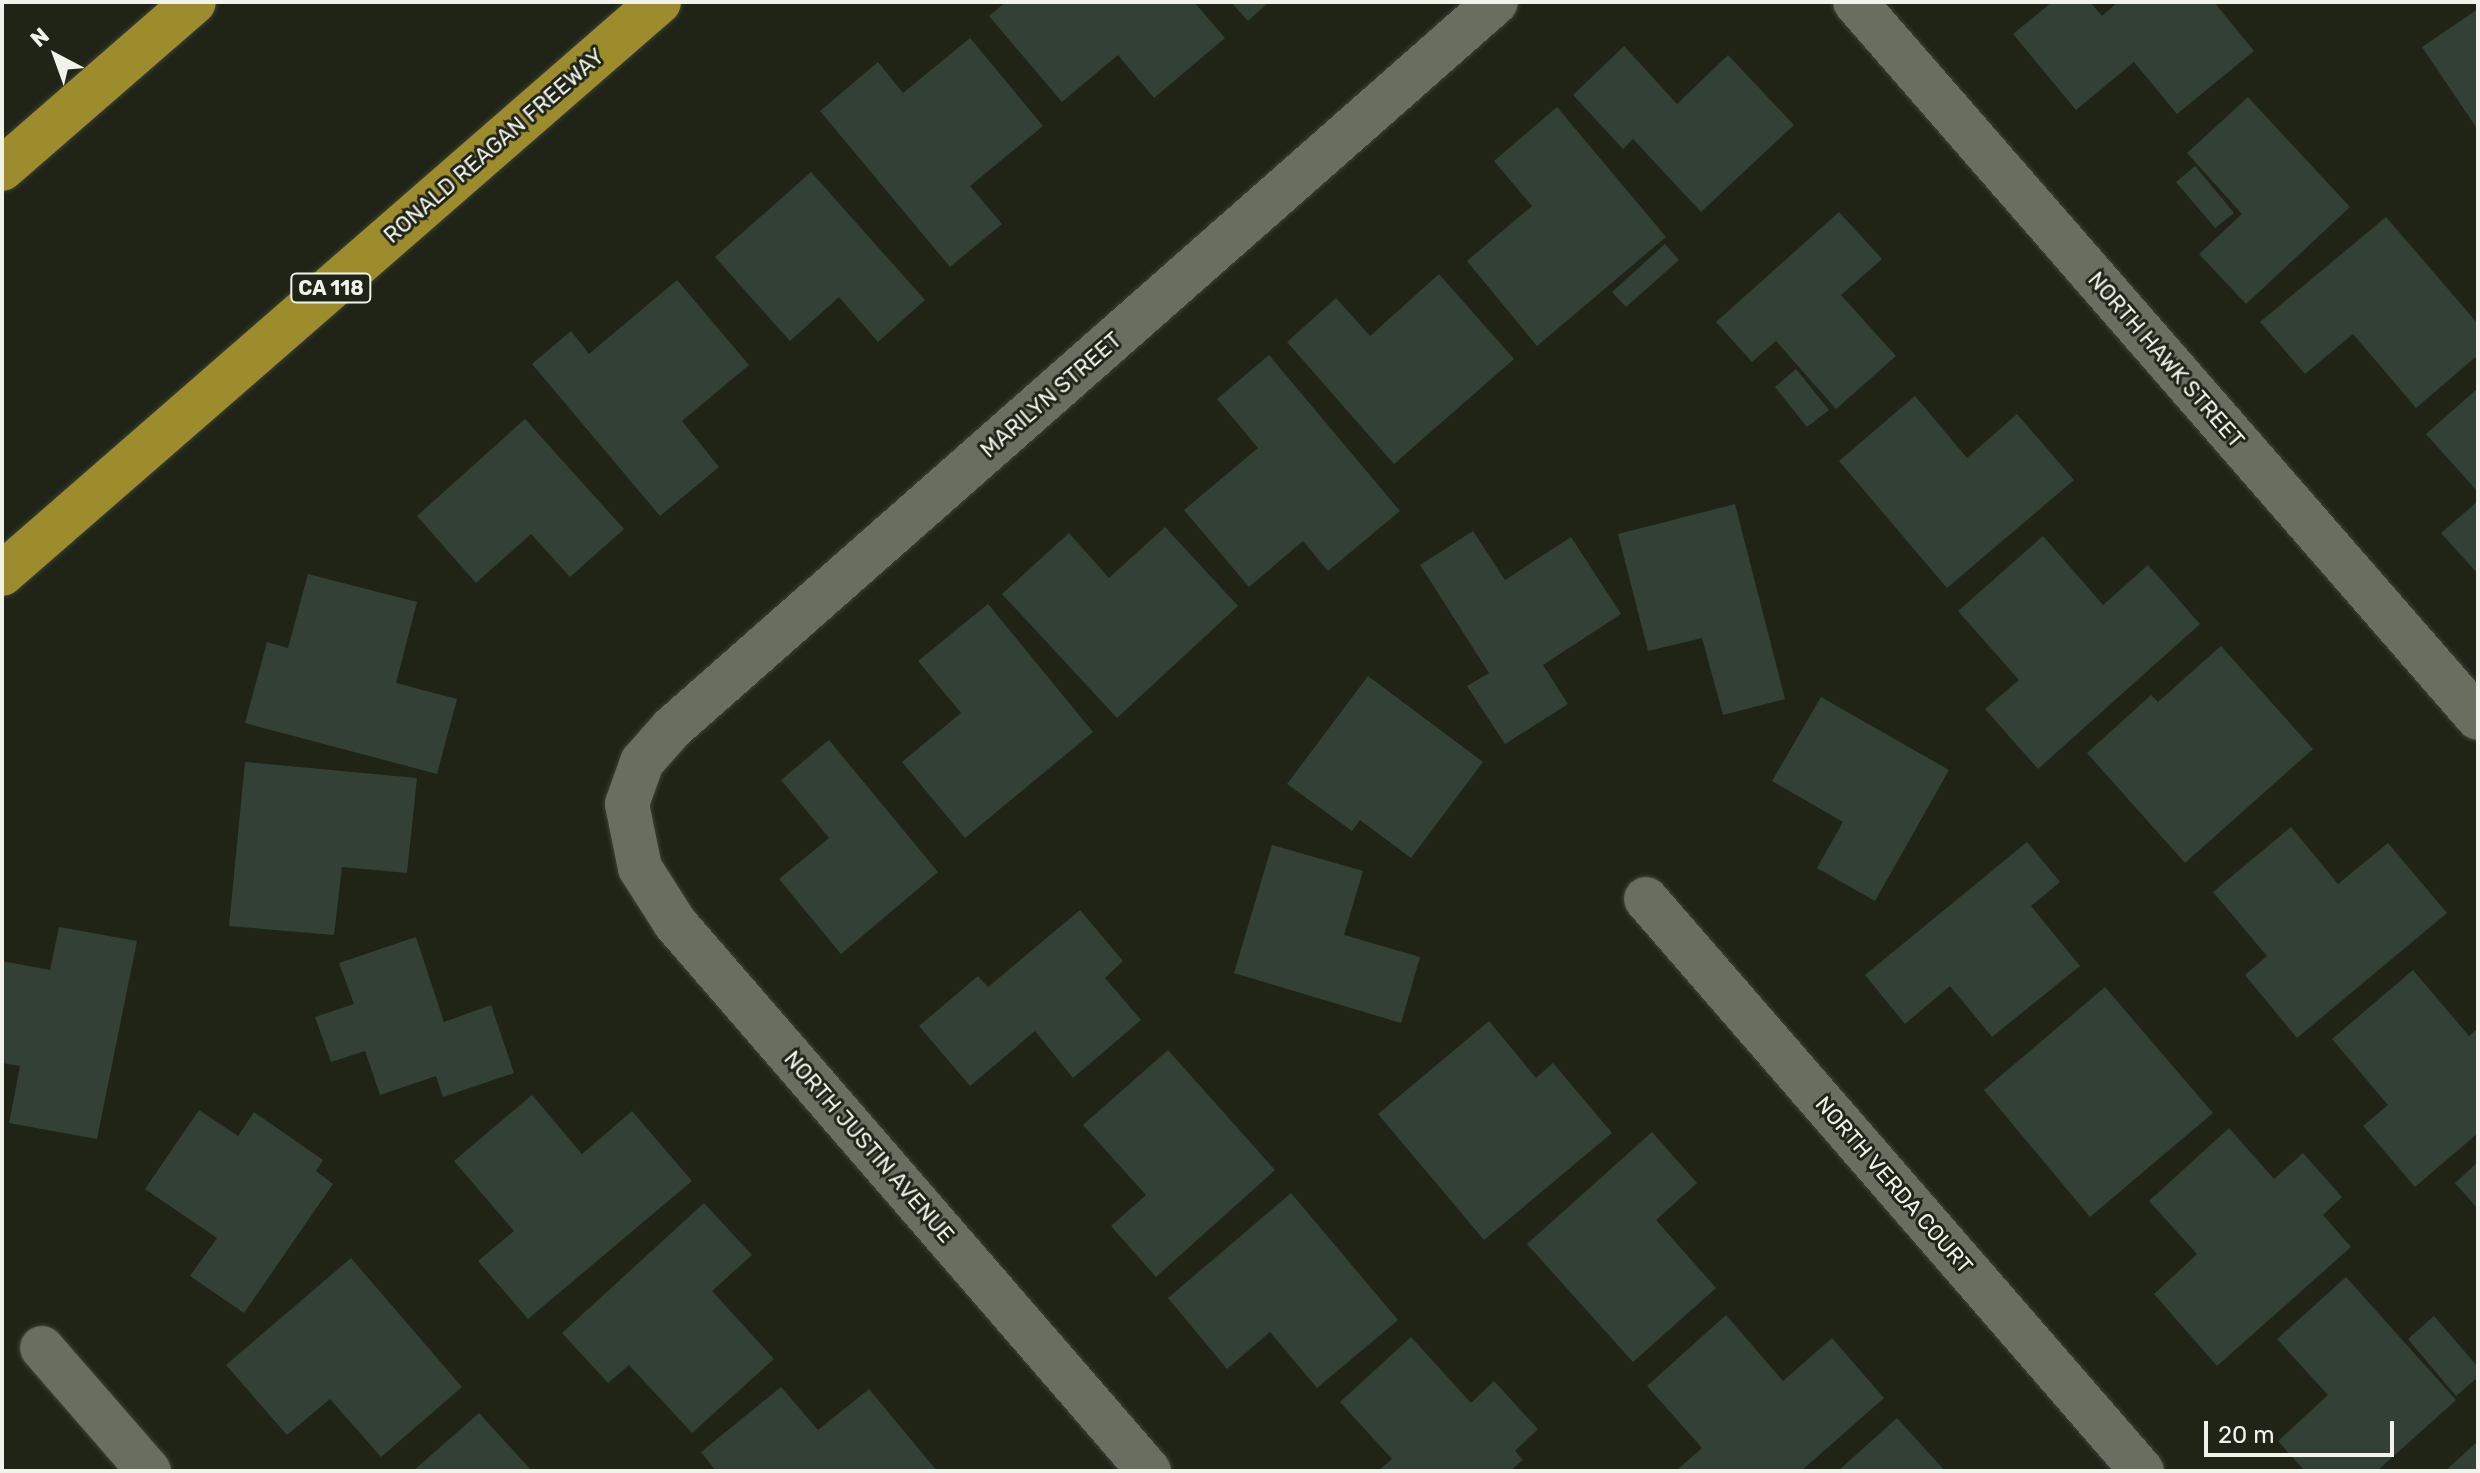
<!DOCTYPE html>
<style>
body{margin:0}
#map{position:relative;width:2480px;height:1473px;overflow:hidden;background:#1f2417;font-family:Rubik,sans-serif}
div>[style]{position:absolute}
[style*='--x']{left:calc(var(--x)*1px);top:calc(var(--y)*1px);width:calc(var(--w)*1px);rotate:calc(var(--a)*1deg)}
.building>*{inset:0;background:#324036}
.roads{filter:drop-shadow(0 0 2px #3c4036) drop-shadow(0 0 2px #3c4036)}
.minor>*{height:44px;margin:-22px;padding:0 22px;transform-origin:22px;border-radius:22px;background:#696f60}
.highway>*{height:44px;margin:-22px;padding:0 22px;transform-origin:22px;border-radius:22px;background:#9d8c2b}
span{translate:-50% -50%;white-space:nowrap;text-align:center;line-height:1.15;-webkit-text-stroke:6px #1f2417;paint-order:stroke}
.shield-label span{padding:2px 6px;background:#1f2417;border:2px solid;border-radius:6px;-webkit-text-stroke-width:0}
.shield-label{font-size:20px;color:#eff3ea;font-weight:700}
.street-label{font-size:22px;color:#eff3ea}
.frame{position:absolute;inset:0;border:4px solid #eff3ea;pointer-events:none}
.north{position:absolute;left:16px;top:16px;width:80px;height:80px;-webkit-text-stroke:6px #1f2417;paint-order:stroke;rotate:319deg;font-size:22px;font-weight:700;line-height:32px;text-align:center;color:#eff3ea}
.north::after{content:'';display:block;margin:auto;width:28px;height:36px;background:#eff3ea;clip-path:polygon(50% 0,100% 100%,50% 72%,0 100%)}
.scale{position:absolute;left:2204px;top:1421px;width:190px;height:36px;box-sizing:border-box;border:4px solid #eff3ea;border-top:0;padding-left:10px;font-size:24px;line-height:28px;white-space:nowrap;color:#eff3ea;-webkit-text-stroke:6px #1f2417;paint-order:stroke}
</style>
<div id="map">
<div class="building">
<div style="clip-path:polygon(1006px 2px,1194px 2px,1225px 38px,1154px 98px,1118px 55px,1062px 102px,989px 16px)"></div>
<div style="clip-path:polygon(1231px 2px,1269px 2px,1248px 21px)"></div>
<div style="clip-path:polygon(2052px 2px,2090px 2px,2102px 16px,2118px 2px,2214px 2px,2254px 51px,2177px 114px,2134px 62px,2076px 110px,2013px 34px)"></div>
<div style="clip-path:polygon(2478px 9px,2478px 130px,2422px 47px)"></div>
<div style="clip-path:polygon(970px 38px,1043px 126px,970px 186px,1002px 224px,950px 267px,820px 111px,878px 62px,903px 93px)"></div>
<div style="clip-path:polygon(1624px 46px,1677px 104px,1728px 55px,1794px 125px,1701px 212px,1633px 139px,1623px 149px,1573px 95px)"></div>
<div style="clip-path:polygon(2248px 97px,2350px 207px,2246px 304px,2199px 254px,2242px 214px,2187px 153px)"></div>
<div style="clip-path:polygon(1557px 107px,1666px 237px,1537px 346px,1467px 261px,1532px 206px,1494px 161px)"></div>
<div style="clip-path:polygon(2195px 166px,2234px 213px,2215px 228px,2176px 182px)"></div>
<div style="clip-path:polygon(811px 172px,925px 300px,878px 342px,839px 297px,790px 341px,715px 257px)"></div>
<div style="clip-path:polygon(1839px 212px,1882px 259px,1841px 295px,1896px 356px,1836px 409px,1776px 341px,1752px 362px,1716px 322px)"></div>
<div style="clip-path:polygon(2386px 217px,2478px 324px,2478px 355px,2416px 408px,2353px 334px,2305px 374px,2260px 322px)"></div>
<div style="clip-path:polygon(1665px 244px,1679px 260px,1626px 307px,1612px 292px)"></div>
<div style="clip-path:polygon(1439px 274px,1514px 359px,1394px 464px,1287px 342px,1336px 298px,1370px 336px)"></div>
<div style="clip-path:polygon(677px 280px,749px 365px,682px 421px,719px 467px,660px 516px,532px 364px,571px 331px,589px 354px)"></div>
<div style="clip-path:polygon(1269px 355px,1400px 511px,1328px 571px,1303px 541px,1249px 587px,1184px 510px,1258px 448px,1217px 399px)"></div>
<div style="clip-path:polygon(1796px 369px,1829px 410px,1807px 427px,1775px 387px)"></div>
<div style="clip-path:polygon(2478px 388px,2478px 492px,2426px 434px)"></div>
<div style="clip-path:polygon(1915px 396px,1967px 458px,2017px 414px,2074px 480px,1947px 588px,1839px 461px)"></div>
<div style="clip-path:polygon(525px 419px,624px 529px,570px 577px,531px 534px,476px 583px,417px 516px)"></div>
<div style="clip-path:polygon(2478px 501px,2478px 574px,2441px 533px)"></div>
<div style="clip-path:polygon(1735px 504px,1785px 699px,1723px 715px,1702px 638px,1648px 651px,1618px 534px)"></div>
<div style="clip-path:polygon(1165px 527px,1238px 606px,1117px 718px,1002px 594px,1069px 533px,1109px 578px)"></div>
<div style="clip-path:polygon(1473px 531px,1505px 580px,1571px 537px,1621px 614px,1543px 665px,1568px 704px,1505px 744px,1467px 686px,1489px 673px,1420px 565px)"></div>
<div style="clip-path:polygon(2043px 536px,2103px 605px,2148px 565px,2200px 624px,2038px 769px,1985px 709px,2019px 680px,1958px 611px)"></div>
<div style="clip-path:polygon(308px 574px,417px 602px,396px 683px,457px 699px,437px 774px,245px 723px,267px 642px,288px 648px)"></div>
<div style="clip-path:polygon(988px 604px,1093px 732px,965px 838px,902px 762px,961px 713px,918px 661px)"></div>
<div style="clip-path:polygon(2221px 646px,2313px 749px,2185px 863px,2087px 753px,2151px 695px,2158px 702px)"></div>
<div style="clip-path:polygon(1368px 676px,1483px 762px,1411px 858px,1360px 820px,1352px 831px,1287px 784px)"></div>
<div style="clip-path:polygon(1821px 697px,1949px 770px,1875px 901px,1817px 868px,1843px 822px,1772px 781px)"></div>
<div style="clip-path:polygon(829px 740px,938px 872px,841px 954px,779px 879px,829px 838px,781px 780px)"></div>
<div style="clip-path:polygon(245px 762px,417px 778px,407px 873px,342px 867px,334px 935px,229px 926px)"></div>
<div style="clip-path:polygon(2291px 827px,2338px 884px,2388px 843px,2447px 913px,2297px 1038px,2245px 975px,2267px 956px,2213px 892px)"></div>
<div style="clip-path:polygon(2027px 842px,2060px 882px,2031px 906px,2080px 966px,1992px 1037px,1950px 986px,1905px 1024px,1865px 975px)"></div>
<div style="clip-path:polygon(1272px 845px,1363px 871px,1344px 935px,1420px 957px,1401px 1023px,1234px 973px)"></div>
<div style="clip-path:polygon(1080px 910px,1123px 961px,1105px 978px,1141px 1020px,1073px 1078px,1035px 1031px,970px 1086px,919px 1026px,978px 976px,988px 987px)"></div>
<div style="clip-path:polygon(59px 927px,137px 941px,97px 1139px,9px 1123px,20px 1066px,2px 1063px,2px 961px,50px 970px)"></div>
<div style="clip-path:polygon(416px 937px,444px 1022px,491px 1005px,514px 1073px,443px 1097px,436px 1076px,380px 1095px,365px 1051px,331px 1062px,315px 1017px,354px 1004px,339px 963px)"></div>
<div style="clip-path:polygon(2413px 970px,2469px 1036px,2478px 1028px,2478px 1133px,2415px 1187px,2363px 1126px,2388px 1105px,2332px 1039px)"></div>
<div style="clip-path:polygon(2105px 987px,2213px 1113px,2090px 1217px,1984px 1090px)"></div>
<div style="clip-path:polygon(1489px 1021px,1536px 1078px,1553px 1063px,1612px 1133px,1484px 1240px,1378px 1114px)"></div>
<div style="clip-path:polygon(1168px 1050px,1275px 1170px,1156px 1277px,1111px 1226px,1146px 1195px,1083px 1125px)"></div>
<div style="clip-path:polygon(532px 1095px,582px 1154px,632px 1111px,692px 1181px,528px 1319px,478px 1261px,514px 1231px,454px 1161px)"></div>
<div style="clip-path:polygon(199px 1110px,238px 1136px,254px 1112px,323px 1160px,316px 1171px,333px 1184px,244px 1313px,190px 1276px,217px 1238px,145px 1189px)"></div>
<div style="clip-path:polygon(2229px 1128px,2274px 1179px,2303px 1153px,2342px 1197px,2323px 1215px,2351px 1247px,2217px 1366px,2154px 1294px,2197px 1254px,2149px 1201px)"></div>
<div style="clip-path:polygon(1652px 1132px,1697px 1183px,1656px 1220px,1716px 1288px,1633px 1362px,1527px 1244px)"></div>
<div style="clip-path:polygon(2478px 1162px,2478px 1209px,2455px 1183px)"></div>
<div style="clip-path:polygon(1291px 1193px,1398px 1320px,1317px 1388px,1270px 1332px,1227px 1369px,1168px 1298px)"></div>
<div style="clip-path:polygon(704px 1203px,752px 1255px,712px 1291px,774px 1359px,692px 1433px,629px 1365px,608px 1383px,562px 1333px)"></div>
<div style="clip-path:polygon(351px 1258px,462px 1387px,381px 1457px,330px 1399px,287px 1435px,226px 1365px)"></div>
<div style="clip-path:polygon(2346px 1277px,2456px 1400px,2377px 1471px,2305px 1471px,2278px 1441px,2328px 1395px,2277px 1339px)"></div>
<div style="clip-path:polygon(1726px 1315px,1783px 1381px,1832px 1338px,1884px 1398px,1801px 1471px,1676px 1471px,1702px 1448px,1647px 1386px)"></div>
<div style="clip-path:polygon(2434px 1316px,2478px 1367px,2478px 1377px,2456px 1396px,2408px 1339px)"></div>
<div style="clip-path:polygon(1411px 1337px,1471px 1403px,1494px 1381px,1538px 1429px,1515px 1451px,1523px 1460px,1510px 1471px,1378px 1471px,1392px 1459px,1340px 1402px)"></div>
<div style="clip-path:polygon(781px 1387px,818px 1430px,869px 1389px,937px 1471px,716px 1471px,701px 1452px)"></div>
<div style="clip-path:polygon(479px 1413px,532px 1471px,413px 1471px)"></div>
<div style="clip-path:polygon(1897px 1418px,1945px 1471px,1838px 1471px)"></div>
<div style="clip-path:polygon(2478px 1441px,2478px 1471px,2445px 1471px)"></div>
</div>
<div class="roads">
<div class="minor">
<div style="--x:1855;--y:2;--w:949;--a:48.97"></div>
<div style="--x:1646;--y:899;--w:757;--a:49.07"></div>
<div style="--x:42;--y:1348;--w:163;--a:49"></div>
<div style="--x:1149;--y:1471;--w:725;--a:-130.86"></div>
<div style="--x:675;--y:923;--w:65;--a:-122.5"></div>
<div style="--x:640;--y:868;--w:65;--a:-101.5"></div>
<div style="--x:627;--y:804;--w:45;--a:-70.3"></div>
<div style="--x:642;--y:762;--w:45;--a:-48.6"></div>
<div style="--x:672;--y:728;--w:1098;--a:-41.38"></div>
</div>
<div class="highway">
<div style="--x:2;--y:169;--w:254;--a:-41"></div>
<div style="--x:2;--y:574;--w:871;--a:-41.04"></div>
</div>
</div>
<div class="shield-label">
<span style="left:331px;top:288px">CA 118</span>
</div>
<div class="street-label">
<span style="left:494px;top:146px;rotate:-41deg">RONALD REAGAN FREEWAY</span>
<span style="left:2166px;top:360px;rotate:49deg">NORTH HAWK STREET</span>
<span style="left:1051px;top:395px;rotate:-41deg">MARILYN STREET</span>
<span style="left:869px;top:1147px;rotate:49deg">NORTH JUSTIN AVENUE</span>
<span style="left:1894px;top:1185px;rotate:49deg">NORTH VERDA COURT</span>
</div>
<div class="frame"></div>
<div class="north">N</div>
<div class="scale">20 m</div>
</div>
